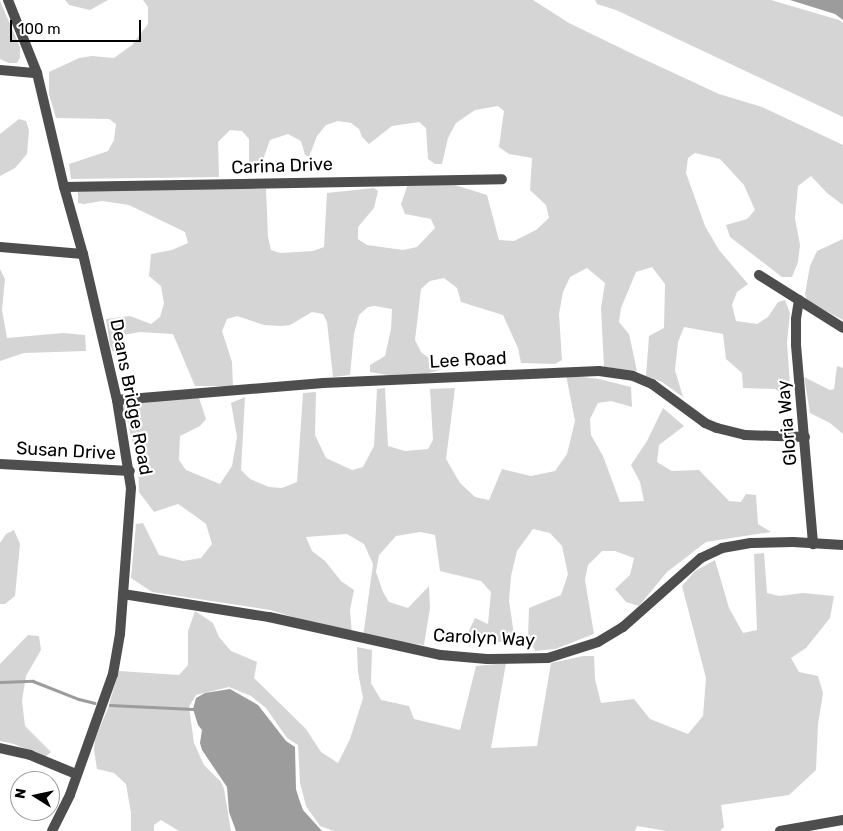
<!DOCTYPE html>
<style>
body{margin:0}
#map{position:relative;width:843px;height:831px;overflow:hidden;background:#fff;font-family:Rubik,sans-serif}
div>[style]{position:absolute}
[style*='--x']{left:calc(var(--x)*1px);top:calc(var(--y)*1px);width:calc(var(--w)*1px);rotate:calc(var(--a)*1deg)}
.green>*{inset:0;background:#d5d5d5}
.water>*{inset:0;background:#9c9c9c}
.stream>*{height:2.5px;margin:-1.25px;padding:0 1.25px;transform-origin:1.25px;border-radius:1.25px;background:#9c9c9c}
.minor>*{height:10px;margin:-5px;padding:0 5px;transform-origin:5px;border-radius:5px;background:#4e4e4e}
span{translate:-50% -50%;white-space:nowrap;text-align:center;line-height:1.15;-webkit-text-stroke:4.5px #fff;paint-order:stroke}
.street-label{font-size:18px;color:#000}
.north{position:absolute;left:10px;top:771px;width:50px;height:50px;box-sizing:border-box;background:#fff;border:1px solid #999;border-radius:50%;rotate:280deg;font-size:14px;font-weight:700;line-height:20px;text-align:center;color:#000}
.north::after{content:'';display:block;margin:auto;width:18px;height:22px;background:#000;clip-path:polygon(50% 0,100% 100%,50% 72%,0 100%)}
.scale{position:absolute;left:10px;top:20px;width:131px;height:22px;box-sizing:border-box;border:2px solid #000;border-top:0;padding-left:6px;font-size:15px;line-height:18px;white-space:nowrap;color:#000;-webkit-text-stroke:4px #fff;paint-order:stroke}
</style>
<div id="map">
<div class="green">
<div style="clip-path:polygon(65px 0,108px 0,90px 10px,69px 5px)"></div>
<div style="clip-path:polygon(143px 0,533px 0,569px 23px,637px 56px,719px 94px,762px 107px,843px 145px,843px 205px,827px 193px,811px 176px,798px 186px,795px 218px,800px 245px,798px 262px,792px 277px,782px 277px,730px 237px,726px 225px,747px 219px,755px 210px,744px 185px,720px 159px,695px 153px,688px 158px,686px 173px,705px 226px,719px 250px,748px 284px,737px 292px,732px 305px,736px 321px,757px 324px,768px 317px,778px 302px,785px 300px,790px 313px,787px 342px,791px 399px,775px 389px,743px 388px,742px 373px,726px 359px,723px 334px,684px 327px,678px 342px,675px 370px,683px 397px,662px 382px,646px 376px,649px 336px,664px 328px,665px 284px,652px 267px,636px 272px,621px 308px,619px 322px,629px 334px,637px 371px,604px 367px,601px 308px,605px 283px,587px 268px,570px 277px,563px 292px,559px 314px,562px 360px,555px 364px,521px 363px,518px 348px,503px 315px,461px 302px,457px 288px,444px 278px,430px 281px,421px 289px,415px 340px,421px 352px,443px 369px,425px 374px,388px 375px,370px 372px,370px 365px,385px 356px,391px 329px,392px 309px,375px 306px,368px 307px,359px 315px,354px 334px,350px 375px,333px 377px,327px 322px,323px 314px,312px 312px,290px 325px,281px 326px,264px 325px,237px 316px,227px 319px,222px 331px,232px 362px,233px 386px,195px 386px,173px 334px,140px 332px,124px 335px,113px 352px,110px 345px,106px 319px,130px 316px,151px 324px,160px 317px,164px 303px,161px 286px,149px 276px,151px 254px,172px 250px,188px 243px,185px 232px,129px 205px,102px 201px,84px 204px,78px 203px,78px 189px,266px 189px,268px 237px,271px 250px,280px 253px,313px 251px,324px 247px,327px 193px,374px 188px,378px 191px,374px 208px,358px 227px,358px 239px,367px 245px,403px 250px,417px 247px,435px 228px,431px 219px,405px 214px,401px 204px,408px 184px,455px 185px,487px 195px,499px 240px,514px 241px,536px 230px,549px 218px,546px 205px,530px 190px,532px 158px,509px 154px,499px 147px,504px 111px,498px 106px,475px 110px,456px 123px,448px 138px,442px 164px,435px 164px,428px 159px,426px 128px,419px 122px,392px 126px,369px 144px,362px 137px,359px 129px,351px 123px,338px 121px,326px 125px,317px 136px,309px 157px,305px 155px,301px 141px,288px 134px,270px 140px,260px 168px,256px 172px,249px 164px,249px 139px,242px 131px,230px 130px,218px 142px,219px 177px,71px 179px,69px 164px,108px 151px,114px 140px,116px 124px,109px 119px,56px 118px,49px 94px,49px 72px,79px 58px,92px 56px,114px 58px,132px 45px,148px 24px,148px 7px)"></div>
<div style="clip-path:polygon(595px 0,771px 0,839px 20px,843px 23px,843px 117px,616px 10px,597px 4px)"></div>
<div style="clip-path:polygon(0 1px,20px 47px,20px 58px,17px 63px,9px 63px,0 59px)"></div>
<div style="clip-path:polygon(19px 119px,26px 121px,29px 130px,27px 154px,15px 168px,0 176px,0 134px)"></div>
<div style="clip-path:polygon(843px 239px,843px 320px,807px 301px,805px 294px,810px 266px,817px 251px)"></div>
<div style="clip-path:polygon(0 269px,5px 279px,2px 310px,7px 338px,63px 333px,85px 335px,86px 351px,24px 353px,0 361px)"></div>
<div style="clip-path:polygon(837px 366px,843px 368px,843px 434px,830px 423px,810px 413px,804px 377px,830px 390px,834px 389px)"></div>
<div style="clip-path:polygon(566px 375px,599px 379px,631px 387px,632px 407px,611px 401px,598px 403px,590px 419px,591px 435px,603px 456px,620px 502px,644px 501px,640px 482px,631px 465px,647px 441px,663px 408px,684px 426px,659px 445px,657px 462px,672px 471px,699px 470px,729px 501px,741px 502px,746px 494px,756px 495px,758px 524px,771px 532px,706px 542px,667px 572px,639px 606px,626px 602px,615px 589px,630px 575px,634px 558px,615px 551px,602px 551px,588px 565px,585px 580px,594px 634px,555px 649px,535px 651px,528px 638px,529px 608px,561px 595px,568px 574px,562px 546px,550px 533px,533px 529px,517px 551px,511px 576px,509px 600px,515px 642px,478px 642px,466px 637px,475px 618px,488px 624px,491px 592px,481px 581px,440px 571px,435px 535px,420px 532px,396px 536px,379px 555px,376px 572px,383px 592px,389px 602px,408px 608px,429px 586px,430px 608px,424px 645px,363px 637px,373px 564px,364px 544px,347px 534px,306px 537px,312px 551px,325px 561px,341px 581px,354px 590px,350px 610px,352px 635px,270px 610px,152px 592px,131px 578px,136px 524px,143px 523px,159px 555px,183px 561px,201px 558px,212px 544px,206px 524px,194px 515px,178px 504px,154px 512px,139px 492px,138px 465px,123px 403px,199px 398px,206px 419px,200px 426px,180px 436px,179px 460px,186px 470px,220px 484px,232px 466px,237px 437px,231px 403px,245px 397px,241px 470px,250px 479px,269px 487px,282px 488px,297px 482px,303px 393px,316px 392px,315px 435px,326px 458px,352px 470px,363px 467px,374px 446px,377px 389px,385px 388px,388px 446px,405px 451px,428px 449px,433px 440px,430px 389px,455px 388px,446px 459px,460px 483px,475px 497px,489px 500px,502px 469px,531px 476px,555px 471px,567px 454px,575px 421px)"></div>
<div style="clip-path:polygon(14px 530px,20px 544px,15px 596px,5px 604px,0 604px,0 543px,6px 534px)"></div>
<div style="clip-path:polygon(764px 553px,767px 593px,779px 596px,803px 593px,834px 596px,830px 618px,806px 648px,791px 658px,799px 672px,818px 676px,823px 693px,818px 724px,816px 770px,789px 795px,721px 805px,724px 827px,720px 831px,667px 831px,637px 826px,635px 831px,334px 831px,320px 826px,306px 806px,300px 783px,298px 745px,287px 738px,266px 708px,251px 696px,229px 687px,196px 695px,189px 707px,194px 743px,204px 765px,221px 782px,224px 789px,231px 831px,179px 831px,161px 820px,154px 825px,154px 831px,131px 831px,131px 813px,126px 784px,114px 773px,97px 769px,94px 750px,95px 739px,108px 708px,119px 671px,179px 675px,188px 665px,188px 631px,195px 611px,213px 623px,219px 637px,231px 651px,257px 662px,254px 678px,306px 729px,321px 752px,338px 763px,350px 739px,363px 698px,358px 672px,357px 647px,372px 650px,371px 683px,381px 700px,409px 706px,414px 719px,460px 730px,476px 666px,506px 663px,491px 748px,537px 746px,551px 663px,583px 656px,594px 656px,595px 679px,601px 703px,634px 699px,650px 719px,688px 734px,703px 716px,706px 678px,682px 586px,695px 571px,715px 560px,729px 608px,743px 633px,757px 630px,754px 554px)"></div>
<div style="clip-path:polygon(28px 635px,39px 636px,41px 650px,26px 676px,22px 701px,25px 726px,51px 752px,45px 757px,14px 744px,0 741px,0 664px)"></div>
</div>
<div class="water">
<div style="clip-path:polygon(790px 0,843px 0,843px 20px,835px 14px)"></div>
<div style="clip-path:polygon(230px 689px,258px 705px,286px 741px,295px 747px,296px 789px,299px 799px,303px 810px,322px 831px,236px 831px,229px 812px,227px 787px,202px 750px,200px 743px,202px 730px,198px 725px,193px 709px,196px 698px,205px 693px)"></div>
</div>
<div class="stream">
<div style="--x:0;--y:682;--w:33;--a:-2"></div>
<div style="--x:33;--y:681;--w:49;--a:21.4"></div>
<div style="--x:79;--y:699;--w:16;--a:14"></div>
<div style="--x:110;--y:705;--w:83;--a:2.8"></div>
</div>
<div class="minor">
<div style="--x:8;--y:0;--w:79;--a:68.3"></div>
<div style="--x:37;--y:73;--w:117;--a:76.7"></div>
<div style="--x:64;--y:187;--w:70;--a:74.2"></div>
<div style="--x:83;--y:254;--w:150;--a:76.9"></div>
<div style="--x:117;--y:400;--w:89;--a:81"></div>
<div style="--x:131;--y:488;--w:146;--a:94.3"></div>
<div style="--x:120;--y:634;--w:41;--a:99.9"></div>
<div style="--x:113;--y:674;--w:128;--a:109.6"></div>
<div style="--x:70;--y:795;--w:40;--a:116.6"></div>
<div style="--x:0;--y:70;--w:37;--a:5"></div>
<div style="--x:64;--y:187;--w:438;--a:-1"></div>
<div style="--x:0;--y:247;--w:83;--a:4.8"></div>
<div style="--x:759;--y:275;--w:99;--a:32.2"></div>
<div style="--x:799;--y:300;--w:19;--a:99"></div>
<div style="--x:796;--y:319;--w:26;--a:90"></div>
<div style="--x:796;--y:345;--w:200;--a:85.1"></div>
<div style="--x:117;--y:400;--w:207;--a:-4.7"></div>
<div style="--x:323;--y:383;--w:276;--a:-2.5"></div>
<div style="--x:599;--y:371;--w:34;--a:8"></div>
<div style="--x:633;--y:376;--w:21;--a:23"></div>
<div style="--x:652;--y:384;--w:66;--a:36.3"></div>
<div style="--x:705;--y:423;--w:13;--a:23"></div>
<div style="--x:717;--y:428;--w:29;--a:14"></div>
<div style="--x:745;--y:435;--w:60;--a:1.9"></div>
<div style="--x:0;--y:464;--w:130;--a:3.1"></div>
<div style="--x:123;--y:594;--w:148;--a:9"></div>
<div style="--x:269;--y:617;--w:176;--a:12.5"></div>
<div style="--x:441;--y:655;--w:46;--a:5"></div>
<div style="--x:487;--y:659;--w:61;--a:-0.9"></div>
<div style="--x:548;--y:658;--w:52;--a:-17.7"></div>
<div style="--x:598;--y:642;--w:29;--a:-31"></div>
<div style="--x:623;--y:627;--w:104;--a:-41.5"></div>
<div style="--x:701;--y:558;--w:23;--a:-25"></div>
<div style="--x:722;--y:548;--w:29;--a:-10"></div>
<div style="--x:751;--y:543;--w:42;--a:-1.4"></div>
<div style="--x:793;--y:542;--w:50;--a:3.4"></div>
<div style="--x:0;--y:748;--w:31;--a:13"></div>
<div style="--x:30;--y:755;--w:50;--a:22.4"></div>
<div style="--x:780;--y:831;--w:64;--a:-9.9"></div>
</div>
<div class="street-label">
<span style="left:282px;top:166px;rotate:-2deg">Carina Drive</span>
<span style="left:468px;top:360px;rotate:-3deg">Lee Road</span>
<span style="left:131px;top:397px;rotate:79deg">Deans Bridge Road</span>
<span style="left:787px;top:423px;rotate:-95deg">Gloria Way</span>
<span style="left:66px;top:451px;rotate:3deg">Susan Drive</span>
<span style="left:484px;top:638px;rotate:3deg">Carolyn Way</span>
</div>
<div class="north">N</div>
<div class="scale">100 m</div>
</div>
